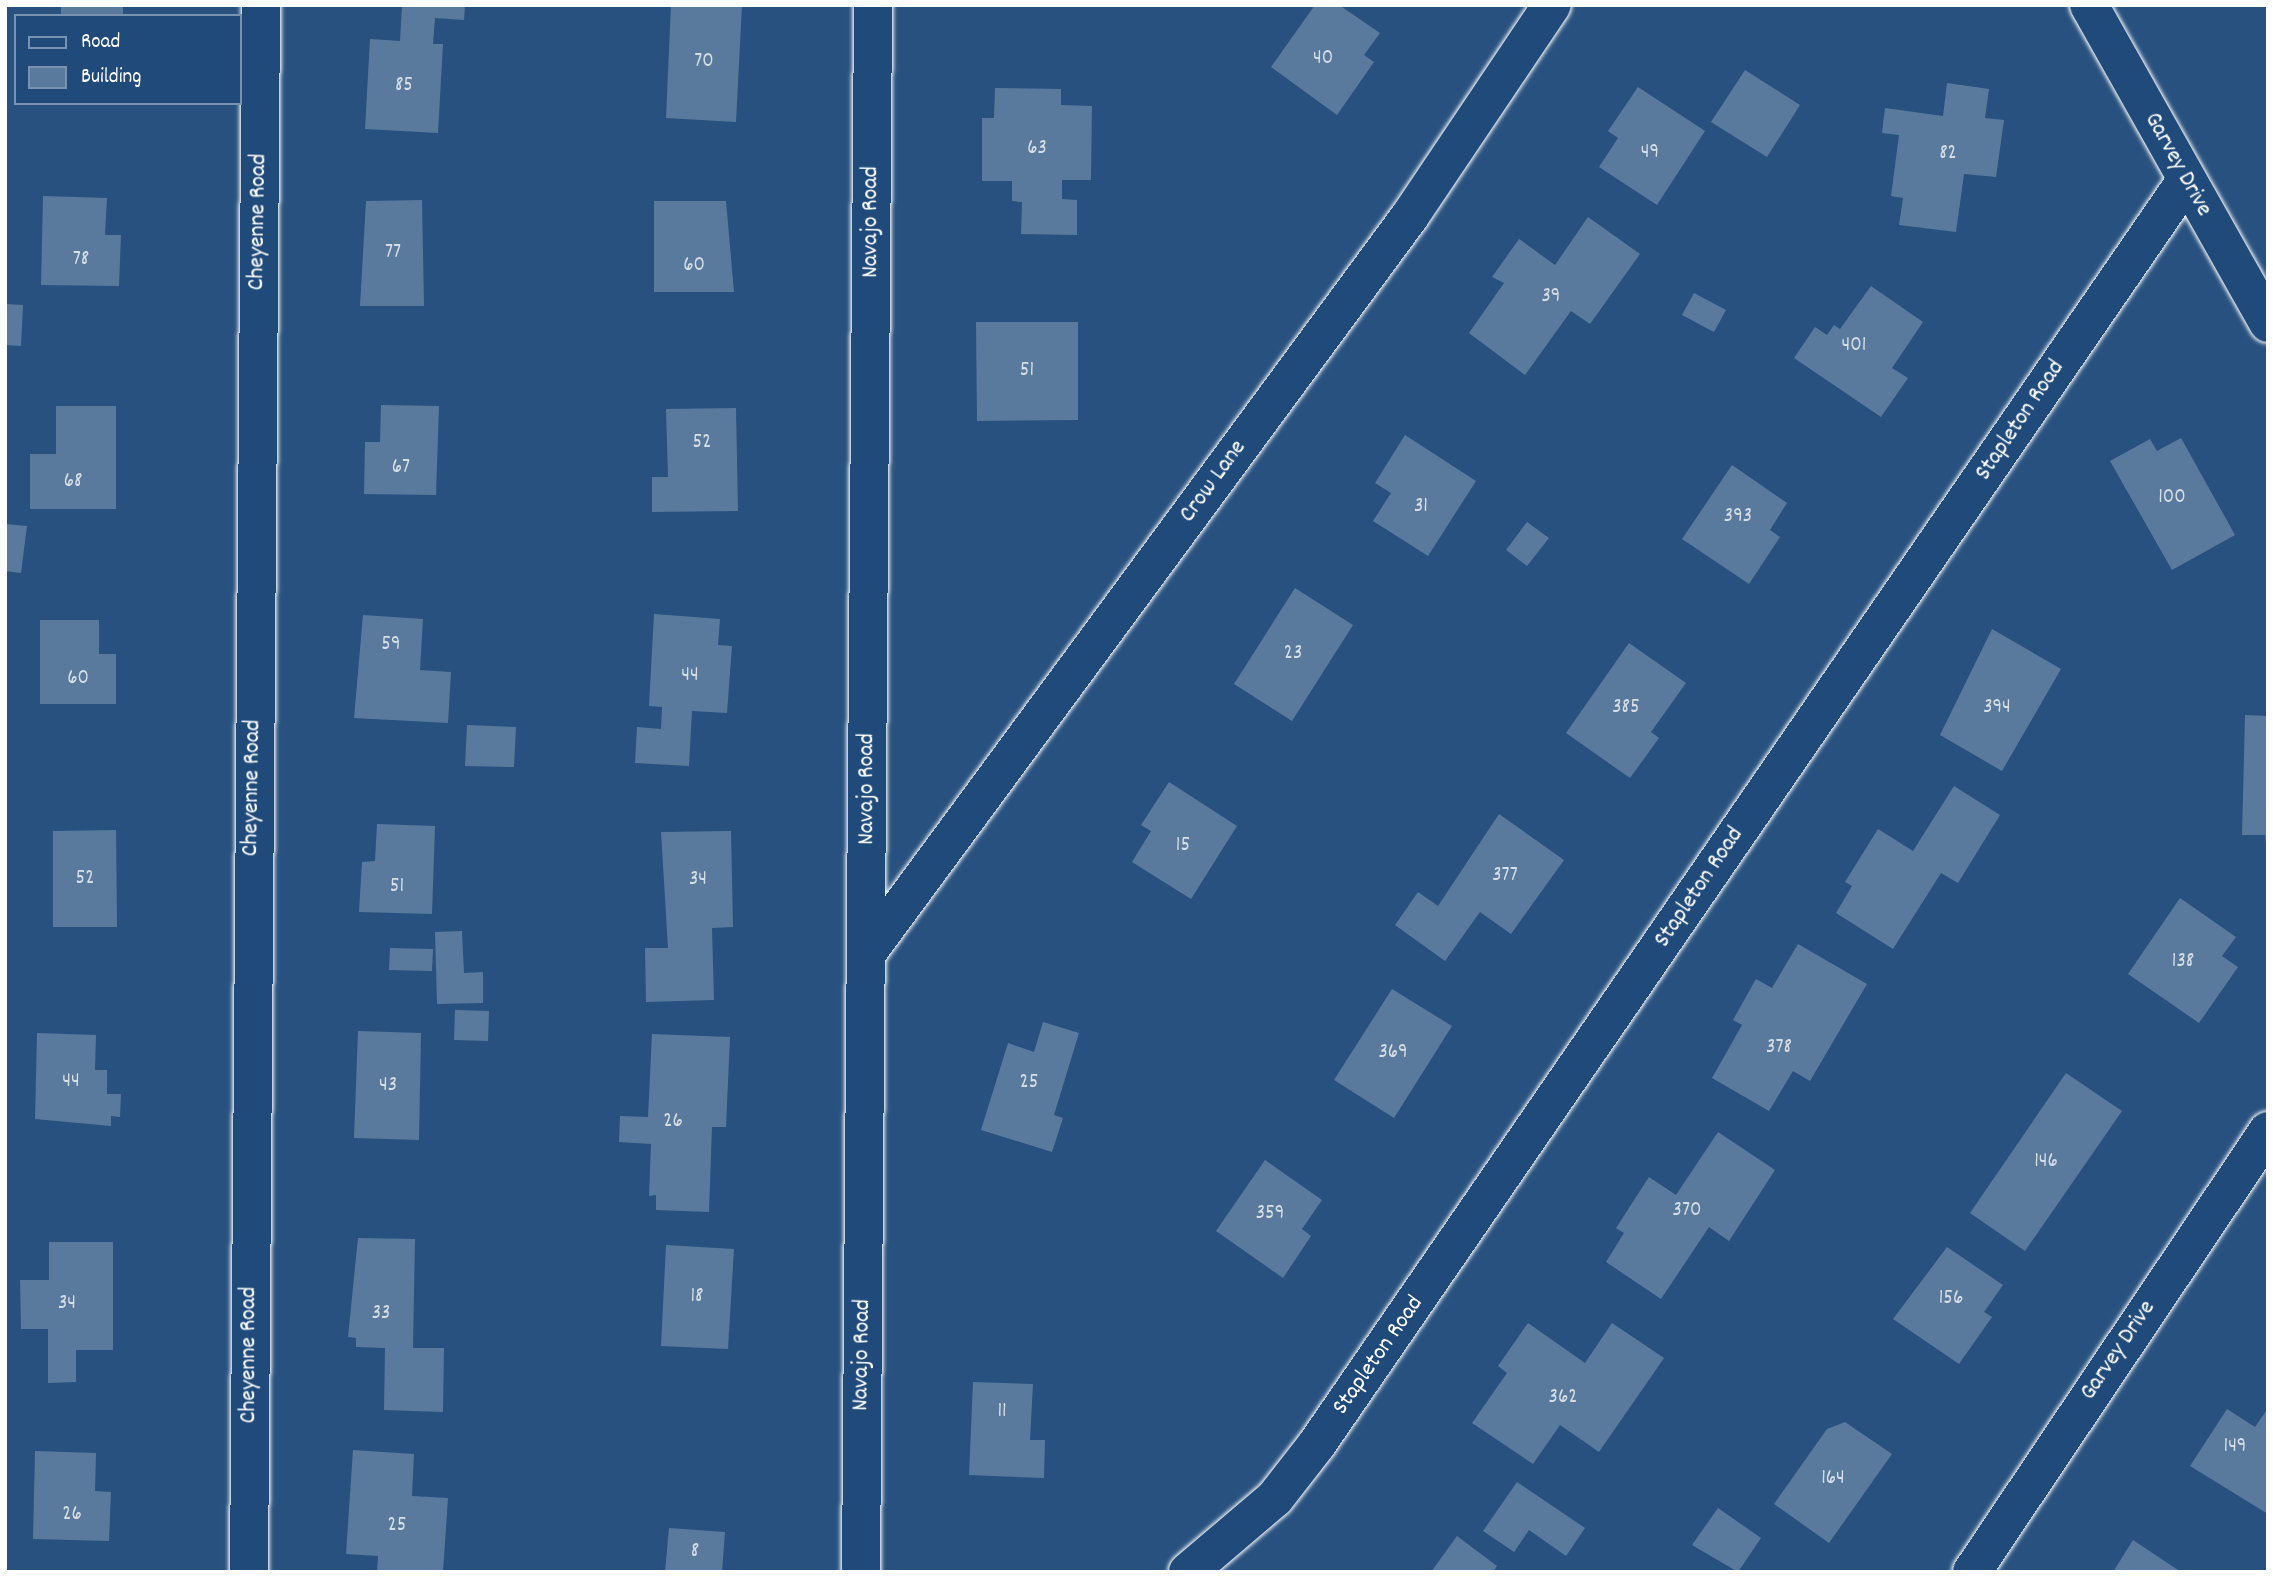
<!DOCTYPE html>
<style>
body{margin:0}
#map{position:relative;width:2273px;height:1577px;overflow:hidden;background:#28517f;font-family:Dekko,sans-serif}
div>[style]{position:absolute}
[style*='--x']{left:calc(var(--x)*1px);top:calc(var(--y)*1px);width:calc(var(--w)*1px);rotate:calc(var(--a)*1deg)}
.building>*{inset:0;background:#5a7a9d}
.roads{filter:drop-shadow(0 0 2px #fff) drop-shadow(0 0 2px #fff)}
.minor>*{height:38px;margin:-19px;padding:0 19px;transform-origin:19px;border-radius:19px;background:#1f4a7a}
span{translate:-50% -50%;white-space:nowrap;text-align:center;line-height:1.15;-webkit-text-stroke:5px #1f4a7a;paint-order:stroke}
.number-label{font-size:21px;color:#d6dee6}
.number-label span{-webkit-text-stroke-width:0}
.street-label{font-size:24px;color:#fff}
.frame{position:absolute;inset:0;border:7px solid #fff;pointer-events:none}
.legend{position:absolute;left:14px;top:14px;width:228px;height:91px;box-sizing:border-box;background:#1f4a7a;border:2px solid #7992af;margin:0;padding:9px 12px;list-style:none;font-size:21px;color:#fff}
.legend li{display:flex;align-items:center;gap:14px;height:35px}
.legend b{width:35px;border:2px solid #7992af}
</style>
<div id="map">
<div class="building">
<div style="clip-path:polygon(61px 5px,123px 5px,123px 16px,61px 16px)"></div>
<div style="clip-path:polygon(402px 5px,465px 5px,464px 20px,435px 18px,433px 44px,443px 44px,438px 133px,365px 129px,370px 39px,400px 41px)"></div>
<div style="clip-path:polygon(671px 5px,742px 5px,736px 122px,666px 118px)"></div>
<div style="clip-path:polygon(1315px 5px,1339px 5px,1380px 33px,1364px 55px,1374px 62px,1337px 115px,1271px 67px)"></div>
<div style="clip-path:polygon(1745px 70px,1800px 105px,1767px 157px,1711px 122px)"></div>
<div style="clip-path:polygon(1947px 83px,1989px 89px,1985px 118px,2004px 120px,1996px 177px,1964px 174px,1956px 232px,1899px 225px,1903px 198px,1891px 196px,1899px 135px,1882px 133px,1885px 108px,1943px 116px)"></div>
<div style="clip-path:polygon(1638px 87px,1705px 131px,1657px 205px,1599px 167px,1618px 138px,1608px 131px)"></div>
<div style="clip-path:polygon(995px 88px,1061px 89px,1061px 105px,1092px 106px,1091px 180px,1062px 180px,1062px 199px,1077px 200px,1077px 235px,1021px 234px,1022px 202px,1012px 201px,1012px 181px,982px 181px,982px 118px,994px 118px)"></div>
<div style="clip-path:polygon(43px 196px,107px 198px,105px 235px,121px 235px,119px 286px,41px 285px)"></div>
<div style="clip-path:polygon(422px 200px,424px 306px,360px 306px,366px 201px)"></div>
<div style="clip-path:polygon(654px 201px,726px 201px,734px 292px,654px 292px)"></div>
<div style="clip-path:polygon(1588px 217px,1640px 254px,1590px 324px,1571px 311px,1525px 375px,1469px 333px,1504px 283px,1492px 277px,1519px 239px,1555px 265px)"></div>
<div style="clip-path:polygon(1871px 286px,1923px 322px,1892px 368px,1908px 378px,1881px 417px,1794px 358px,1815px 327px,1827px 335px,1834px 325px,1840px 329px)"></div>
<div style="clip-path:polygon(1694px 293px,1726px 310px,1714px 332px,1682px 315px)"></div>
<div style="clip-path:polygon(5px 304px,23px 305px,21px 346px,5px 345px)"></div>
<div style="clip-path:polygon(976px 322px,1078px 322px,1078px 420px,977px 421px)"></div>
<div style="clip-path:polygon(381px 405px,439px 406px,436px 495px,364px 494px,365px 442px,380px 442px)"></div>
<div style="clip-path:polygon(56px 406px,116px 406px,116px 509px,30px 509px,30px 454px,56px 454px)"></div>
<div style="clip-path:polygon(736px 408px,738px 511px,652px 512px,652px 477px,668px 477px,666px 409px)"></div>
<div style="clip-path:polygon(1405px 435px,1476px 481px,1428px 556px,1373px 521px,1391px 493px,1375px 483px)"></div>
<div style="clip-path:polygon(2181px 438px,2235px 535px,2172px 570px,2110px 461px,2150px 439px,2157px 451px)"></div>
<div style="clip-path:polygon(1732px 465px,1787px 503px,1770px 530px,1780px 537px,1749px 584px,1682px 539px)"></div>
<div style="clip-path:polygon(1527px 522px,1549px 538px,1527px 566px,1506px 550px)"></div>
<div style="clip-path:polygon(5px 524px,27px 526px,21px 573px,5px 571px)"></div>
<div style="clip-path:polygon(1295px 588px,1353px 625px,1292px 721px,1234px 684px)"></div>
<div style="clip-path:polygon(654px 614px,720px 619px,718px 645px,732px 646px,727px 713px,692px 711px,689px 766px,635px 763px,637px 727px,661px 729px,662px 707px,649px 706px)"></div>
<div style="clip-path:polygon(363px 615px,423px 619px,420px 670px,451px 672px,448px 723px,354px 718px)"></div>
<div style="clip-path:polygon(40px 620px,99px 620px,99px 654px,116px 654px,116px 704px,40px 704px)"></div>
<div style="clip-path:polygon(1992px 629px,2061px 669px,2002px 771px,1940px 735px)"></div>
<div style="clip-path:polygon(1629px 643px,1686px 683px,1651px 732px,1659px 738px,1630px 778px,1566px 733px)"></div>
<div style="clip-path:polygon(2245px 715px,2268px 716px,2268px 863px,2265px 835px,2242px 835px)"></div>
<div style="clip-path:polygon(467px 725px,516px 727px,514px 767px,465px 766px)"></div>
<div style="clip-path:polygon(1169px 782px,1237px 826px,1191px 899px,1132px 862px,1151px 831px,1141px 825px)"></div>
<div style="clip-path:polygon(1954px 786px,2000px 815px,1958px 883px,1941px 873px,1893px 949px,1836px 913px,1852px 886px,1845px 882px,1878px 829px,1913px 851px)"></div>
<div style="clip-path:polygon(1499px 814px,1564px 860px,1511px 934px,1480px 912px,1445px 961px,1395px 925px,1418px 892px,1438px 906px)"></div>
<div style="clip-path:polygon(377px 824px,435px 826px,432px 914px,359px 912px,362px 862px,375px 861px)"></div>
<div style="clip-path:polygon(116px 830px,117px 927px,53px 927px,53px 831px)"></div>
<div style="clip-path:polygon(731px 831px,733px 927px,712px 928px,714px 1000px,646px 1002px,645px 948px,668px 948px,661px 832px)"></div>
<div style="clip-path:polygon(2180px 898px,2236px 937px,2222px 956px,2238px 967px,2199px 1023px,2128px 974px)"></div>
<div style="clip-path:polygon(462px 931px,464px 973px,483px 972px,483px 1003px,437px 1004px,435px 932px)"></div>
<div style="clip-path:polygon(1798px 944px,1867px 984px,1810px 1081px,1793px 1071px,1769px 1111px,1712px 1078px,1742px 1025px,1733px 1020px,1756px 979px,1772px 988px)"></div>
<div style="clip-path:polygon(390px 948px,433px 949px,432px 971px,389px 970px)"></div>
<div style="clip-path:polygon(1392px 989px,1452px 1026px,1394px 1118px,1334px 1080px)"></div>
<div style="clip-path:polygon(455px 1010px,489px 1011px,488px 1041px,454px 1040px)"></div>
<div style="clip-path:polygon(1043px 1022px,1079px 1033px,1054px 1115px,1063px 1118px,1052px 1152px,981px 1130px,1008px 1043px,1034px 1052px)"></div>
<div style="clip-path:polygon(358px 1031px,421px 1033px,419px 1140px,354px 1138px)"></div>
<div style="clip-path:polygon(37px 1033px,96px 1035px,95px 1070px,107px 1070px,107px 1094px,121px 1094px,120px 1117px,111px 1116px,111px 1126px,35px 1119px)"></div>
<div style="clip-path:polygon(652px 1034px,730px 1037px,726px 1127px,712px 1127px,709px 1212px,656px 1210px,656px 1195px,649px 1196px,651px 1144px,619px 1142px,620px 1116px,648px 1117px)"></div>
<div style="clip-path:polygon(2066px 1073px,2122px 1111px,2025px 1251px,1970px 1213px)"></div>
<div style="clip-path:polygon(1718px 1132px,1775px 1170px,1729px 1241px,1709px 1227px,1661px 1299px,1606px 1262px,1624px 1233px,1616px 1228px,1649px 1177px,1676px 1195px)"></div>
<div style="clip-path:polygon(1265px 1160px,1322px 1200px,1302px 1229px,1311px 1236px,1283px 1278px,1216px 1231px)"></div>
<div style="clip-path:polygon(358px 1238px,415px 1239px,413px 1348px,444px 1348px,443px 1412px,384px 1410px,385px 1348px,356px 1347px,356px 1338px,348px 1337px)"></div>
<div style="clip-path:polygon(49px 1242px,113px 1242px,113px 1350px,76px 1350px,76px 1382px,48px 1383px,48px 1329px,21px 1329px,20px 1280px,49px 1280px)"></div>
<div style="clip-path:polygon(666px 1245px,734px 1249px,728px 1349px,661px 1346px)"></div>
<div style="clip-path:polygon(1947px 1247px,2003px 1285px,1984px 1312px,1992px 1317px,1959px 1364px,1893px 1319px)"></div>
<div style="clip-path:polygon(1528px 1323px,1585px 1363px,1612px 1323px,1664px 1358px,1599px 1452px,1560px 1425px,1533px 1464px,1472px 1423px,1507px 1373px,1498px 1366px)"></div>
<div style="clip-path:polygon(973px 1382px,1033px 1384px,1030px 1440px,1045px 1440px,1044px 1478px,969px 1475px)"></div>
<div style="clip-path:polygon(2268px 1408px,2268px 1514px,2190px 1466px,2227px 1409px,2255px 1427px)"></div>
<div style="clip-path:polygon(1845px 1422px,1892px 1454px,1829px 1543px,1774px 1504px,1827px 1429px)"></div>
<div style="clip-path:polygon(353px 1450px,414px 1454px,412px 1496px,448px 1498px,443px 1572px,377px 1572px,378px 1556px,346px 1554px)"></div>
<div style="clip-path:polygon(35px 1451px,96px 1453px,95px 1491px,111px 1492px,109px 1541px,33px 1539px)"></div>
<div style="clip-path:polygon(1517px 1482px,1585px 1528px,1566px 1556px,1529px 1530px,1514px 1552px,1483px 1531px)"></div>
<div style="clip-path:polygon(1718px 1508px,1761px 1538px,1738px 1572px,1692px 1545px)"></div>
<div style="clip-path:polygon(669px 1528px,725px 1532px,722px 1572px,665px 1572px)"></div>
<div style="clip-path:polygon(1457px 1536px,1497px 1566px,1493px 1572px,1431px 1572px)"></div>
<div style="clip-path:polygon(2133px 1540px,2181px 1572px,2113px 1572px)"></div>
</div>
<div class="roads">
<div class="minor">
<div style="--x:2089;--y:5;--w:365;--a:60.6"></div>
<div style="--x:867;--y:953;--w:915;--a:-53.62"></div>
<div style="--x:1410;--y:216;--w:254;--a:-56.1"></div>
<div style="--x:249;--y:1572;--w:1567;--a:-89.56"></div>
<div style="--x:861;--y:1572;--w:1567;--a:-89.56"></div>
<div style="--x:1188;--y:1572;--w:114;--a:-40.4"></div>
<div style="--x:1275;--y:1498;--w:68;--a:-52.1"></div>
<div style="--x:1317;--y:1444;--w:1532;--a:-55.48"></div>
<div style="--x:1972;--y:1572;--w:531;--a:-56.13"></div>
</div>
</div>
<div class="number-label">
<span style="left:1323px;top:59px">40</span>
<span style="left:704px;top:62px">70</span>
<span style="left:404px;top:86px">85</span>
<span style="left:1037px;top:149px">63</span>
<span style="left:1650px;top:153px">49</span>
<span style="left:1948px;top:154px">82</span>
<span style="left:393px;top:253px">77</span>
<span style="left:81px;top:260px">78</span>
<span style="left:694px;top:266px">60</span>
<span style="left:1551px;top:297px">39</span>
<span style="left:1854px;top:346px">401</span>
<span style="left:1027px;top:371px">51</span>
<span style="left:702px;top:443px">52</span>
<span style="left:401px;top:468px">67</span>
<span style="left:73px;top:482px">68</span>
<span style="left:2172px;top:498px">100</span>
<span style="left:1421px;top:507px">31</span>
<span style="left:1738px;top:517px">393</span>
<span style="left:391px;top:645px">59</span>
<span style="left:1293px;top:654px">23</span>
<span style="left:690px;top:676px">44</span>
<span style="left:78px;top:679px">60</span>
<span style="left:1626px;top:708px">385</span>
<span style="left:1997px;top:708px">394</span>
<span style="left:1183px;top:846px">15</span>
<span style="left:1505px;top:876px">377</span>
<span style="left:85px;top:879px">52</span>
<span style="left:698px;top:880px">34</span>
<span style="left:397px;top:887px">51</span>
<span style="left:2183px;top:962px">138</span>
<span style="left:1779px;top:1048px">378</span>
<span style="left:1393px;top:1053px">369</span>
<span style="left:71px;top:1082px">44</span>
<span style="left:1029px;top:1083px">25</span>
<span style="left:388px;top:1086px">43</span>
<span style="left:673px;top:1122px">26</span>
<span style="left:2046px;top:1162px">146</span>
<span style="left:1687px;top:1211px">370</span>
<span style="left:1270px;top:1214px">359</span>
<span style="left:697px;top:1297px">18</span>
<span style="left:1951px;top:1299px">156</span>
<span style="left:67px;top:1304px">34</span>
<span style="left:381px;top:1314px">33</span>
<span style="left:1563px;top:1398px">362</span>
<span style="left:1002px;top:1412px">11</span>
<span style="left:2235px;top:1447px">149</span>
<span style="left:1833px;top:1479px">164</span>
<span style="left:72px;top:1515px">26</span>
<span style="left:397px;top:1526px">25</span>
<span style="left:695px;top:1552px">8</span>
</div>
<div class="street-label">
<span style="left:2177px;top:165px;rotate:61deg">Garvey Drive</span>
<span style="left:259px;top:222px;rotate:-89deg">Cheyenne Road</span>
<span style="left:872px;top:222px;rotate:-90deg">Navajo Road</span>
<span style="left:2021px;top:421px;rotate:-56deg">Stapleton Road</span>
<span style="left:1214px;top:482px;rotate:-54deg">Crow Lane</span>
<span style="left:253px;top:788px;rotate:-89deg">Cheyenne Road</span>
<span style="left:868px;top:789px;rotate:-90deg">Navajo Road</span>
<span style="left:1700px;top:888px;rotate:-56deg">Stapleton Road</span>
<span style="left:2119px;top:1351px;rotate:-56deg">Garvey Drive</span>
<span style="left:250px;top:1355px;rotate:-90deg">Cheyenne Road</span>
<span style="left:863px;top:1355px;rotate:-89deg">Navajo Road</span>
<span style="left:1379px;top:1356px;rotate:-55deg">Stapleton Road</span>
</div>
<div class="frame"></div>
<ul class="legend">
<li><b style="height:9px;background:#1f4a7a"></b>Road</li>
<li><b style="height:19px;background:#5a7a9d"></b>Building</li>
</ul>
</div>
